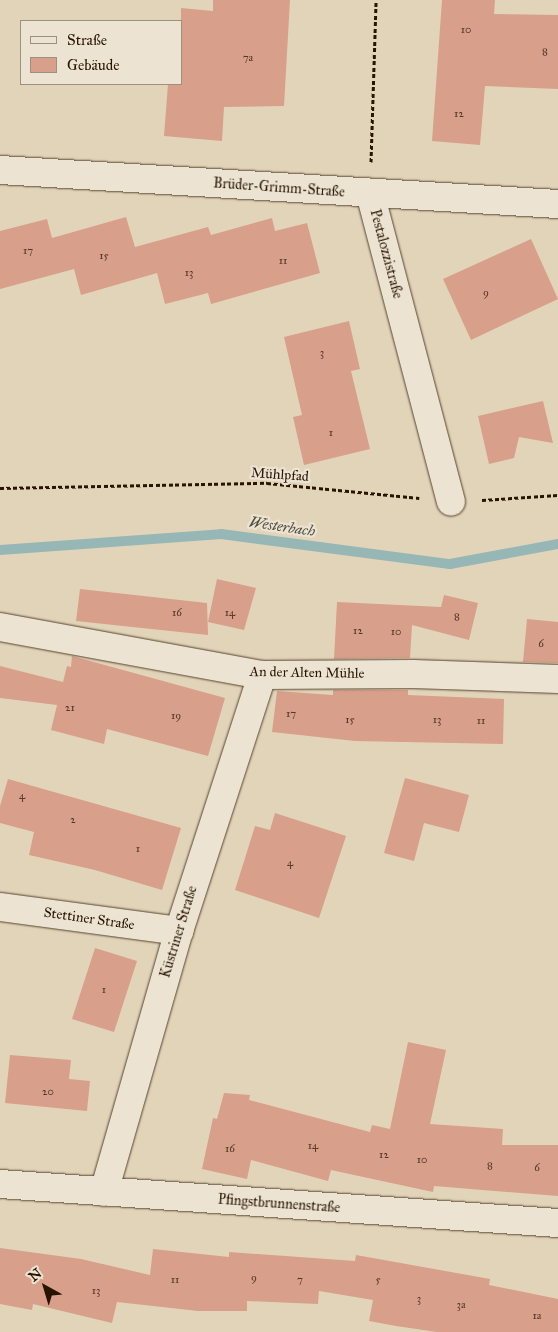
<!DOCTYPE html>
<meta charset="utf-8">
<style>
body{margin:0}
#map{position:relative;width:558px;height:1332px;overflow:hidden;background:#e2d4b9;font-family:"IM FELL Great Primer",serif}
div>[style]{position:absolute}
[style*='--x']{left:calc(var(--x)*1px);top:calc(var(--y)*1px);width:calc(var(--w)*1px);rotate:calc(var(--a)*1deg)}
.stream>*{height:10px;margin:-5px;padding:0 5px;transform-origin:5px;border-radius:5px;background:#97b7b7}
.building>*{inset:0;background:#d89f8b}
.path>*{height:3px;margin-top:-1.5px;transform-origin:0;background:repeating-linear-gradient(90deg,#281400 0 4px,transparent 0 6.5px)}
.roads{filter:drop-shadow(0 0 1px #56442e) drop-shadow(0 0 1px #56442e)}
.street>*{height:28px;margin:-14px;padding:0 14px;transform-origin:14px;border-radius:14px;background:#ece3d2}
span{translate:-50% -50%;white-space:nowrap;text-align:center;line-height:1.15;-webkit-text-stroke:4.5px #ece3d2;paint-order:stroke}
.number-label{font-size:11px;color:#543723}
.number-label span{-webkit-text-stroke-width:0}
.street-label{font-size:14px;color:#281400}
.water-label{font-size:15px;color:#4f4d40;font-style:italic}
.legend{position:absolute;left:20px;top:20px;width:162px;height:65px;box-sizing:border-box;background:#ece3d2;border:1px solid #9e907e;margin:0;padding:6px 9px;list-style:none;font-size:15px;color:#281400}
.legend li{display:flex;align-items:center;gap:10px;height:25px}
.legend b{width:25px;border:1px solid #9e907e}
.north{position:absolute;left:20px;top:1262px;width:50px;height:50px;-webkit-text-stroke:4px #ece3d2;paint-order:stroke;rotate:321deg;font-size:14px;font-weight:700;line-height:20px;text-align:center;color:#281400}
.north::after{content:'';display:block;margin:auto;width:18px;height:22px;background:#281400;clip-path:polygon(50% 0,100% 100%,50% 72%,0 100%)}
</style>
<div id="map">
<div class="stream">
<div style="--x:0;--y:550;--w:222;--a:-4.1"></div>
<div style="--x:221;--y:534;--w:231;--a:7.5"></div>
<div style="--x:450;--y:564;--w:110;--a:-10.5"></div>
</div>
<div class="building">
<div style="clip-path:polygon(213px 0,290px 0,284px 106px,224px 107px,222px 141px,164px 136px,168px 84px,181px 84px,181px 8px,213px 11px)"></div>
<div style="clip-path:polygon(442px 0,495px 0,494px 14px,558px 15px,558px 89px,485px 86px,480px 145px,432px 141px)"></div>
<div style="clip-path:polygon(126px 217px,135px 247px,208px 227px,211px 235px,272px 218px,275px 231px,307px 223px,320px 273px,211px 304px,208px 293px,165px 304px,157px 273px,81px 295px,74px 269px,0 289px,0 231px,47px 219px,52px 238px)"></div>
<div style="clip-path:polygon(531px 239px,558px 299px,471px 340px,443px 279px)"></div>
<div style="clip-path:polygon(349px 321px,360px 369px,351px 371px,370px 449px,304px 465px,293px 417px,302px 415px,284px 337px)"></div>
<div style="clip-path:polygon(543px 401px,553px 443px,519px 437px,514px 458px,489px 464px,478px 416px)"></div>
<div style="clip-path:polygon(217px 579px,256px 588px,244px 630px,208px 622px)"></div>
<div style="clip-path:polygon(80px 589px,207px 603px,208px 635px,76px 621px)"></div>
<div style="clip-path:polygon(444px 595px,478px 603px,469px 640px,412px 625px,410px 658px,334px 659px,337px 602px,441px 607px)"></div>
<div style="clip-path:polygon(527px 619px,558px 622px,558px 663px,523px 662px)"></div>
<div style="clip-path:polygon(72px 656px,225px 698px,208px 756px,107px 729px,104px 744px,51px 730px,57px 705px,0 698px,0 666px,63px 682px,67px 666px,71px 667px)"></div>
<div style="clip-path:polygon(333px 690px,408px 690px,408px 695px,504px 699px,503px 744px,355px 741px,272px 732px,277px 691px,333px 695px)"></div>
<div style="clip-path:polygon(405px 778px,469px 795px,459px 832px,424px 823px,414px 861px,384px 853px)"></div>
<div style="clip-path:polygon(8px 779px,181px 828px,162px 890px,95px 870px,29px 855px,34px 832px,0 823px,0 806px)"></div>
<div style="clip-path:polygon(275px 813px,346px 836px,319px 918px,235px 890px,255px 826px,270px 830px)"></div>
<div style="clip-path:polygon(95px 948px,137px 961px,114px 1032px,72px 1019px)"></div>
<div style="clip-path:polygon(408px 1042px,446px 1050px,430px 1124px,503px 1129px,502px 1145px,558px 1145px,558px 1196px,434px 1186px,433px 1192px,331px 1170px,328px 1181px,251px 1160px,247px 1179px,202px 1169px,213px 1118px,217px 1119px,224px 1093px,250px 1095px,249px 1100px,370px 1132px,372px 1125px,390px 1129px)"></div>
<div style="clip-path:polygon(10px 1055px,71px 1060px,69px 1079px,90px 1081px,87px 1111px,5px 1103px)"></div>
<div style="clip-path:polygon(0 1248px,81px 1259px,150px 1275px,153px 1249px,229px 1257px,229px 1252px,355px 1261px,356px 1255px,490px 1279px,489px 1285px,558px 1299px,558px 1332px,437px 1332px,396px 1326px,369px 1321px,373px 1300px,319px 1291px,318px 1304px,247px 1301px,247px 1311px,198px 1311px,117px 1302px,112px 1323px,33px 1304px,32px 1310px,0 1304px)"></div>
</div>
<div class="path">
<div style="--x:371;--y:162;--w:162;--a:-88.2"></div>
<div style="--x:0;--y:488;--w:267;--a:-1.1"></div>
<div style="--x:267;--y:483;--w:153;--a:5.6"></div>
<div style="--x:482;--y:500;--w:76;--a:-3.8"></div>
</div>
<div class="roads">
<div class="street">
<div style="--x:0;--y:170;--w:559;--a:3.49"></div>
<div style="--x:370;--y:193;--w:319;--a:75.3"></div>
<div style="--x:0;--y:627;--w:266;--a:10.4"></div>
<div style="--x:262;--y:675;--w:151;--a:-0.4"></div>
<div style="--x:413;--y:674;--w:145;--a:2"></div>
<div style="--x:0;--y:907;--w:181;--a:7.6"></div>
<div style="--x:0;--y:1184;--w:559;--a:4"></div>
<div style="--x:104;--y:1192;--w:272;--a:-74"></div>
<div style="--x:179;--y:931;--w:269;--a:-72"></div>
</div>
</div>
<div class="number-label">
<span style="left:466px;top:30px">10</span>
<span style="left:545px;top:52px">8</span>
<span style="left:248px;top:58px">7a</span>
<span style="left:459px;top:114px">12</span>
<span style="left:28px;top:251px">17</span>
<span style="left:104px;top:256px">15</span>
<span style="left:283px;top:261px">11</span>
<span style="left:189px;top:273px">13</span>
<span style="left:486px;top:293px">9</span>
<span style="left:322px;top:353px">3</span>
<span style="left:331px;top:433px">1</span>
<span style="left:177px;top:613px">16</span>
<span style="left:230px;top:613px">14</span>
<span style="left:457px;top:617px">8</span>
<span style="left:358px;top:631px">12</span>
<span style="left:396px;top:632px">10</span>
<span style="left:541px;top:644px">6</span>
<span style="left:70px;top:708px">21</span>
<span style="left:291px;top:714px">17</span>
<span style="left:176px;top:716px">19</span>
<span style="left:350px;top:720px">15</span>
<span style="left:437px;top:720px">13</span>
<span style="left:481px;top:721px">11</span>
<span style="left:22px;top:796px">4</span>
<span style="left:73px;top:820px">2</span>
<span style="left:138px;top:849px">1</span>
<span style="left:290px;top:863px">4</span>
<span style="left:104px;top:990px">1</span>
<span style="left:48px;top:1092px">20</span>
<span style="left:313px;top:1146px">14</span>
<span style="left:230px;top:1149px">16</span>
<span style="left:384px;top:1155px">12</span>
<span style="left:422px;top:1160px">10</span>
<span style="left:490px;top:1166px">8</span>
<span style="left:537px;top:1168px">6</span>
<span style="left:254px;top:1278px">9</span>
<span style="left:175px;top:1280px">11</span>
<span style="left:300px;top:1280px">7</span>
<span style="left:378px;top:1280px">5</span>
<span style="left:96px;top:1291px">13</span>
<span style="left:419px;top:1299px">3</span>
<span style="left:461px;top:1305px">3a</span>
<span style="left:537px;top:1316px">1a</span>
</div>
<div class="street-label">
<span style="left:279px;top:188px;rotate:4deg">Brüder-Grimm-Straße</span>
<span style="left:386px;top:254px;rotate:75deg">Pestalozzistraße</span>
<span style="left:280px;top:475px;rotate:4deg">Mühlpfad</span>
<span style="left:307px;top:673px;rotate:1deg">An der Alten Mühle</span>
<span style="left:89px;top:919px;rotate:8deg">Stettiner Straße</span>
<span style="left:179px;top:932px;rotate:-73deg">Küstriner Straße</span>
<span style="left:279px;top:1204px;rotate:4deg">Pfingstbrunnenstraße</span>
</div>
<div class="water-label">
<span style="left:282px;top:527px;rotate:8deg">Westerbach</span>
</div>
<ul class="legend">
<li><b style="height:6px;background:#ece3d2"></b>Straße</li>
<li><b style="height:14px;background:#d89f8b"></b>Gebäude</li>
</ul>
<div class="north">N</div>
</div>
